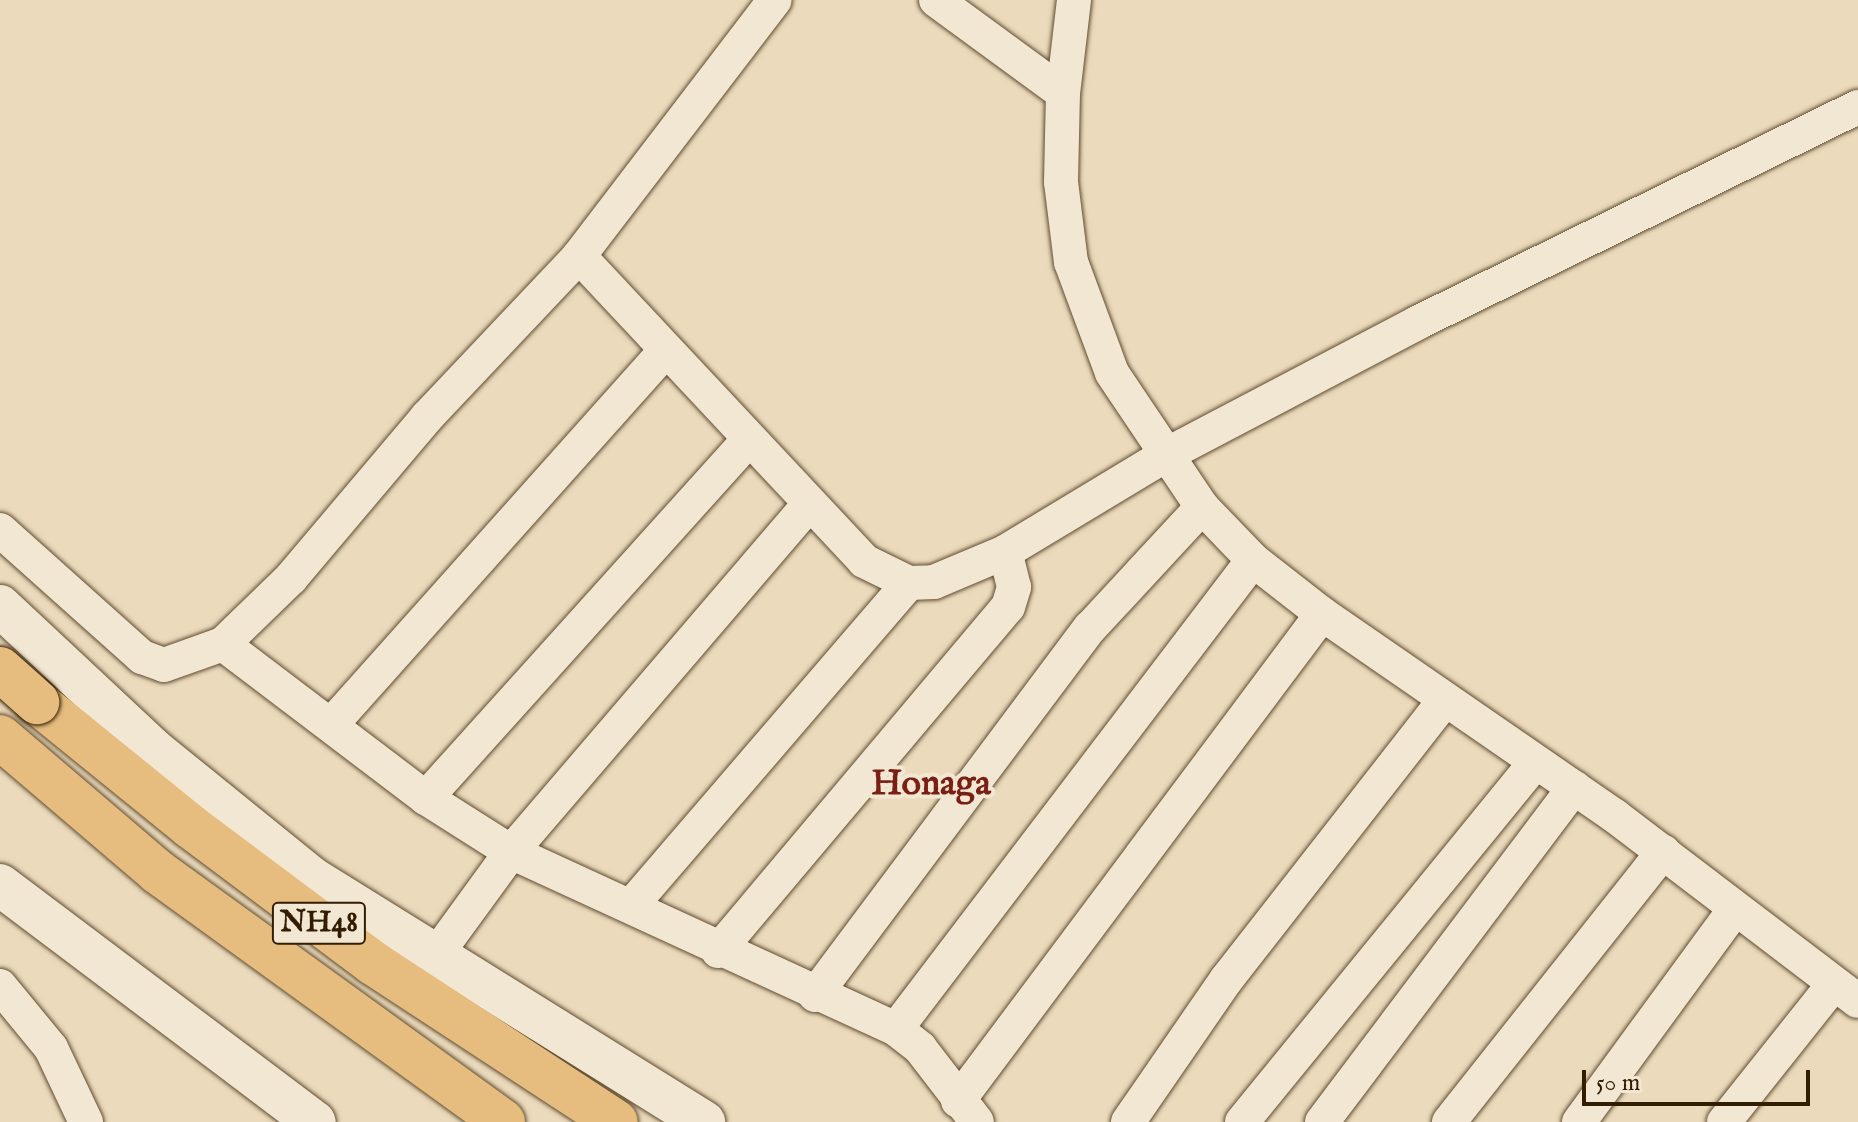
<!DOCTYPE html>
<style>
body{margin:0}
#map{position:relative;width:1858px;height:1122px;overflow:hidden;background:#ebdabc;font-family:"IM FELL English",serif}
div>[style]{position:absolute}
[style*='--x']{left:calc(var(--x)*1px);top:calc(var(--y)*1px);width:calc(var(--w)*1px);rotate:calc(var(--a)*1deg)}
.roads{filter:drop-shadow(0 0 2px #604c30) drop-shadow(0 0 2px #604c30)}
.minor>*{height:34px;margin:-17px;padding:0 17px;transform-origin:17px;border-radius:17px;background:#f2e7d3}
.tertiary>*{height:42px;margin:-21px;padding:0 21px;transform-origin:21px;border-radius:21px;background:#f2e7d3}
.trunk>*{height:44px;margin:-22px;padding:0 22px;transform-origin:22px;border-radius:22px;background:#e6bd7e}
.bridges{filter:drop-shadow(0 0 2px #321d02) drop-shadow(0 0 2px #321d02)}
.trunk-bridge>*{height:44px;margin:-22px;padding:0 22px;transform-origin:22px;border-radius:22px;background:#e6bd7e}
span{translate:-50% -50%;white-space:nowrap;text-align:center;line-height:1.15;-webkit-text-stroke:8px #f2e7d3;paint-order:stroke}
.shield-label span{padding:2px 6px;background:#f2e7d3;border:2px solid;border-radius:6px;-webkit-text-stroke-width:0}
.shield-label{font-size:30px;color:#321d02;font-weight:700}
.quarter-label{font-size:36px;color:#7a1f14;font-weight:700}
.scale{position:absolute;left:1582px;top:1070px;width:228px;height:36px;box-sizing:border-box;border:4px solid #321d02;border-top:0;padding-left:10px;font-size:24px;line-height:28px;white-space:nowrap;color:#321d02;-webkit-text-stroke:6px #f2e7d3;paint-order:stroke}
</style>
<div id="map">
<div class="roads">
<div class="minor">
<div style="--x:936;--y:0;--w:157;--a:36.2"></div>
<div style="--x:1074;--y:0;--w:94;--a:96.7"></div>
<div style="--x:1063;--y:93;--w:89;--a:91.3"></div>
<div style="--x:1061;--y:182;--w:81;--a:82.9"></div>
<div style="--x:1071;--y:262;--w:118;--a:69.7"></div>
<div style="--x:1112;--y:373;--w:161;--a:56.1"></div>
<div style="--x:1202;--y:507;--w:74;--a:46.1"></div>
<div style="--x:1253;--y:560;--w:88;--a:38"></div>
<div style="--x:1322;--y:614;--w:356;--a:34.6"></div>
<div style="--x:1615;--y:816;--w:305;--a:37.3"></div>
<div style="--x:579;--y:256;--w:417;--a:46.9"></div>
<div style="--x:864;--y:561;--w:50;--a:26.1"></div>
<div style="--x:909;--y:583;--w:25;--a:-2"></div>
<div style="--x:934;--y:582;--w:77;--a:-22.9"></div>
<div style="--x:1005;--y:552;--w:186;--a:-31.1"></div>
<div style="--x:1164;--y:456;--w:286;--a:-27.7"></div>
<div style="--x:1417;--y:323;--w:491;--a:-26.1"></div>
<div style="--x:0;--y:530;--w:191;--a:41.8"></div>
<div style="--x:142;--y:657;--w:23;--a:20"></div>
<div style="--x:164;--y:665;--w:63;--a:-19.6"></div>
<div style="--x:223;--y:644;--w:95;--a:-44.1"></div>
<div style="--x:291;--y:578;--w:211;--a:-49.8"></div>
<div style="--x:427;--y:417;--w:221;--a:-46.6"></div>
<div style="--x:579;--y:256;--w:322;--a:-52.6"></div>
<div style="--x:223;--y:644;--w:255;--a:37.2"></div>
<div style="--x:426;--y:798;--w:101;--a:32.4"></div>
<div style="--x:511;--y:852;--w:424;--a:24.7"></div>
<div style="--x:896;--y:1029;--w:31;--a:38"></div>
<div style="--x:920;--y:1048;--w:93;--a:52.4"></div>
<div style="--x:331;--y:725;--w:503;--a:-48.22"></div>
<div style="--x:426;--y:798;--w:481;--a:-48"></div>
<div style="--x:631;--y:906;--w:426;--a:-49.3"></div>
<div style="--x:718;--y:951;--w:450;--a:-49.9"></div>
<div style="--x:1008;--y:607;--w:21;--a:-73"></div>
<div style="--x:1014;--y:587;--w:36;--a:-104"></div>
<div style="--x:436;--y:955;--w:127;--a:-53.9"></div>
<div style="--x:511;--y:852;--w:457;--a:-49.4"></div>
<div style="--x:0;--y:986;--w:80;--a:50.6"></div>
<div style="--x:51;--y:1048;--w:82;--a:64.7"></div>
<div style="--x:815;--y:995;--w:459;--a:-53.2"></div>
<div style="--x:1090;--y:628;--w:165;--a:-47.2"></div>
<div style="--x:896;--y:1029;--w:589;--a:-52.72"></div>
<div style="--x:958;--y:1101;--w:608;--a:-53.22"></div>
<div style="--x:1128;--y:1122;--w:173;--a:-55.4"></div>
<div style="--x:1226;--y:980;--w:354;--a:-52"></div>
<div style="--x:1242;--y:1122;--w:463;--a:-50.8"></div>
<div style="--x:1322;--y:1122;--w:419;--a:-53"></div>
<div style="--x:1449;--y:1122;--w:345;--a:-51.6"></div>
<div style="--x:1579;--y:1122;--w:264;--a:-53.8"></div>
<div style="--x:1724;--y:1122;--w:175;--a:-51.5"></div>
</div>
<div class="tertiary">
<div style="--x:0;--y:606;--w:211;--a:43.1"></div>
<div style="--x:154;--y:750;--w:203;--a:39"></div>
<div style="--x:312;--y:878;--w:462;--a:31.9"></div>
<div style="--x:0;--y:885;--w:394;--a:37"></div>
</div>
<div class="trunk">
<div style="--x:37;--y:702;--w:197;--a:39"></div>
<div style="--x:190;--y:826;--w:229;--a:36.8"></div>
<div style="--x:373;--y:963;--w:290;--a:33.2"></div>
<div style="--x:0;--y:737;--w:208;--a:40.5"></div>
<div style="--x:158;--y:872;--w:426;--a:35.9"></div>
</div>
</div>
<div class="bridges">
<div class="trunk-bridge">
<div style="--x:0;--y:669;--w:50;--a:41.7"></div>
</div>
</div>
<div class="shield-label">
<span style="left:319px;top:923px">NH48</span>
</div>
<div class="quarter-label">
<span style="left:931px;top:785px">Honaga</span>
</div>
<div class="scale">50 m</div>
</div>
